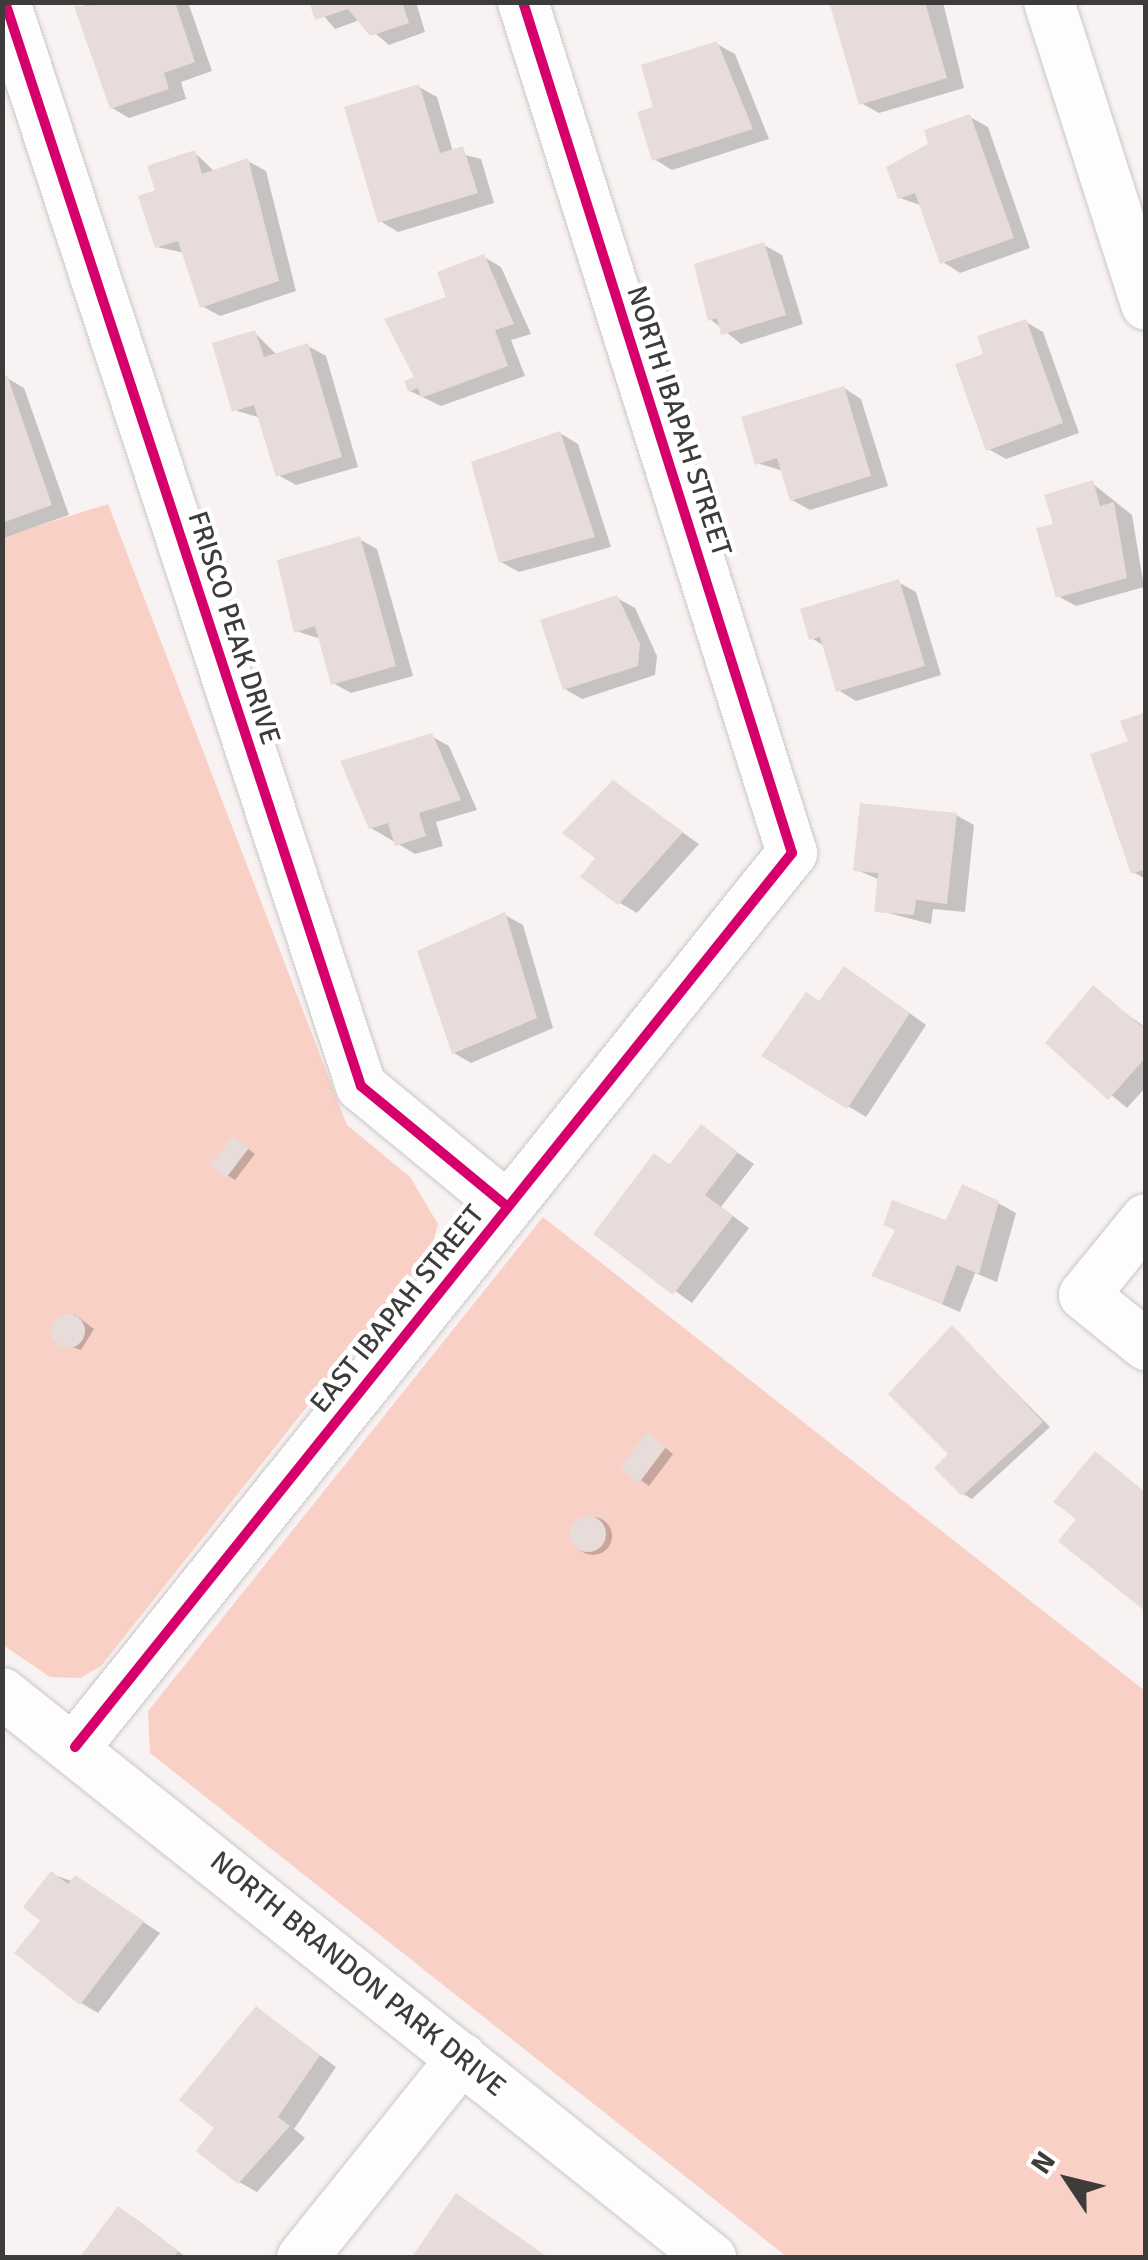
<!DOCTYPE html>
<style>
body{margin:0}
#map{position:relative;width:1148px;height:2260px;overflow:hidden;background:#f8f3f2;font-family:Signika,sans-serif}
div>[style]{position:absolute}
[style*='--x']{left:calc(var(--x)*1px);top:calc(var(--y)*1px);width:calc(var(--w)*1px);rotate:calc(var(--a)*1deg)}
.green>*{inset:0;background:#f9d0c6}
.shadow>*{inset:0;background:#0003}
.round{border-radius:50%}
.building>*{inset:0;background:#e8dcda}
.roads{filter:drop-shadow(0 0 2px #cac7c6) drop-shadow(0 0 2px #cac7c6)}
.street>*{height:50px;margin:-25px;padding:0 25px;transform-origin:25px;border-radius:25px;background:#fefdfd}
.cycleway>*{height:10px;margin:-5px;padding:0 5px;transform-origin:5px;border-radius:5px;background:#d6006c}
span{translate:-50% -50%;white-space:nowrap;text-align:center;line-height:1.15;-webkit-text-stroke:9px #fff;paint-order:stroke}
.street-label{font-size:28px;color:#3e3b3b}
.frame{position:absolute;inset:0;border:5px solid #3e3b3b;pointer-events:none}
.north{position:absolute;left:1018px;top:2130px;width:100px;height:100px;-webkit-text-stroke:8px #fff;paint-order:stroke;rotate:305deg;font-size:28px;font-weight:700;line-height:40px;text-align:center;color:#3e3b3b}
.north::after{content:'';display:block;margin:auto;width:35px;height:45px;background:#3e3b3b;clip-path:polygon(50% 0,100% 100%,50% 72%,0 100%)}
</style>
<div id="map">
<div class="green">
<div style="clip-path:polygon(108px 504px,347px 1125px,410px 1177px,438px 1224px,430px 1252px,101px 1666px,80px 1678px,50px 1677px,3px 1645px,2px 537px)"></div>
<div style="clip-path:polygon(543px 1217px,1145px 1691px,1145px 2257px,787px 2257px,150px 1753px,148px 1711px)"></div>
</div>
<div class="shadow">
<div style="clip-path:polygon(93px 2px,188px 2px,212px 71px,181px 82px,186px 99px,129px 118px,112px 108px,78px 8px)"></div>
<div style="clip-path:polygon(312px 2px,416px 2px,425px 32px,389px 45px,360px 20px,335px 29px)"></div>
<div style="clip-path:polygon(832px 2px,943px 2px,964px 88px,879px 113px,861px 103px)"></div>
<div style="clip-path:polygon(717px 44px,735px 54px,769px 139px,672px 170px,654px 159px,656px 109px)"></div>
<div style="clip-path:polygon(419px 87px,437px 97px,453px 152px,481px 159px,494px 203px,398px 232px,380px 221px)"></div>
<div style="clip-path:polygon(970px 117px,988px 127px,1030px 248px,960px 273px,943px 262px,923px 206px,900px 198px,931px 145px)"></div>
<div style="clip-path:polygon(195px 153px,215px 172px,248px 161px,266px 171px,296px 291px,220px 316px,202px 306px,185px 253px,157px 247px,158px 191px)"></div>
<div style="clip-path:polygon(764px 245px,782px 255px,803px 324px,741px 344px,710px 319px)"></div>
<div style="clip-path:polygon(484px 257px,501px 267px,531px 334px,511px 340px,525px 376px,441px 406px,410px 391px)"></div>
<div style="clip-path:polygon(1026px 322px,1043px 332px,1079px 433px,1006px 459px,988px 449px,987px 355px)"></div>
<div style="clip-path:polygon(255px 333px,277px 355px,308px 346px,326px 356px,358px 467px,296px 485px,278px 475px,261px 418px,234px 410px)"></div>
<div style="clip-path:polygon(7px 378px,24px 388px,69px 515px,2px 538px)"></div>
<div style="clip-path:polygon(844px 388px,861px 399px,888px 486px,810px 510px,792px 500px,783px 471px,757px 463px)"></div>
<div style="clip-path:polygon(560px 433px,578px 444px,611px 547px,519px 572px,501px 562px)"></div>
<div style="clip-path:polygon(1092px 483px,1132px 515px,1144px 587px,1076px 606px,1058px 596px,1056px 526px)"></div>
<div style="clip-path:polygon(359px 539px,377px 549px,413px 676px,351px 693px,333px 683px,321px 639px,296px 631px)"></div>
<div style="clip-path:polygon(898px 582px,916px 592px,941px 675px,856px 701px,838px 690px,825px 646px,811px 638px)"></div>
<div style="clip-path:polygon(617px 598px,635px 608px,657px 656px,655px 675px,582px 699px,565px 689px)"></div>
<div style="clip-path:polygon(1146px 715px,1146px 879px,1133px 872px,1131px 742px)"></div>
<div style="clip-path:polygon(431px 736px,449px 746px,477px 810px,436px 822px,443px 846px,415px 854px,371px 828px)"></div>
<div style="clip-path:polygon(613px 783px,699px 844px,637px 913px,620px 903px,598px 857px)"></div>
<div style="clip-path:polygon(956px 815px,974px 825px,965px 912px,933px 909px,931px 924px,876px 910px,880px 880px,855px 869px)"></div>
<div style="clip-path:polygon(505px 915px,523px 925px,553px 1028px,471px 1063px,454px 1053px)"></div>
<div style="clip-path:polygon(862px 979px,926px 1025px,866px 1117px,764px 1055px)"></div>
<div style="clip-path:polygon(1093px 989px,1146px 1028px,1146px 1087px,1127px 1108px,1049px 1043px)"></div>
<div style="clip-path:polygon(701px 1127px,754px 1164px,721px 1207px,749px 1228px,692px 1303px,596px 1234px,655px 1156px,672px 1166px)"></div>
<div style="clip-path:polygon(242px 1144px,255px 1154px,235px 1180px,227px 1175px)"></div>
<div style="clip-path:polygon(998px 1203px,1016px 1213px,997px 1282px,975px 1273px,960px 1312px,874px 1275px,947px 1224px)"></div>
<div style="clip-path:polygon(74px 1314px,94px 1329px,81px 1350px,54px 1341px)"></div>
<div style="clip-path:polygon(952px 1328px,1050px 1427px,972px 1499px,963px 1494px)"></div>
<div style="clip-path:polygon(656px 1440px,673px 1454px,649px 1486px,624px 1468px)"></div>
<div class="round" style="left:574px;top:1517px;width:38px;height:38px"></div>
<div style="clip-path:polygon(52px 1874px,93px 1889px,160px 1933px,98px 2013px,81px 2003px,43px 1920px)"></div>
<div style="clip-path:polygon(257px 2009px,336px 2067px,294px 2129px,305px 2138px,257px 2192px,239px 2182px,218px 2127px)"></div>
<div style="clip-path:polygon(119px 2209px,136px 2219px,187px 2258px,82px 2258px)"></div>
</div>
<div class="building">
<div style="clip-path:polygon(175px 2px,195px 62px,164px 73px,169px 89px,110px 109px,74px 6px)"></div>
<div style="clip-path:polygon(309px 2px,402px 2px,409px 23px,370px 36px,348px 9px,315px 20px)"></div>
<div style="clip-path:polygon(829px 2px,925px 2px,947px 78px,859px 105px)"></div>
<div style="clip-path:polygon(717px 41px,753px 129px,652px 161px,637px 112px,653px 107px,641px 65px)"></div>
<div style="clip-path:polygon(419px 84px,440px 153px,463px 146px,478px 193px,378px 223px,344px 107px)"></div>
<div style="clip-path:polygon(970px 114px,1014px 238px,940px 264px,915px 193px,898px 199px,886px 167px,928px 144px,924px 130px)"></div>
<div style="clip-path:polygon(195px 150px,202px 174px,248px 158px,279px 281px,200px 308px,178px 241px,155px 248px,138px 196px,155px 190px,147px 166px)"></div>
<div style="clip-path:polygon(764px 242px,786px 315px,721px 335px,717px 318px,708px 321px,694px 264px)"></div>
<div style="clip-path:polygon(484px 254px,514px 324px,495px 330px,508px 366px,421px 398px,418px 388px,408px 392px,404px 381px,414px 377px,384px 319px,446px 297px,437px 272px)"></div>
<div style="clip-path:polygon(1026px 319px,1063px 423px,986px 451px,955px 364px,983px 354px,977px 336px)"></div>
<div style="clip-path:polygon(255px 330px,264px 357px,308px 343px,342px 457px,276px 477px,254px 405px,232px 412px,212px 343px)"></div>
<div style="clip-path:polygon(7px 375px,52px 505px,2px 523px,2px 377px)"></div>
<div style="clip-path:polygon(844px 386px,871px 476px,790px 501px,777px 458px,755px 465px,741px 417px)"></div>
<div style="clip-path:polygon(560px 431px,595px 537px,499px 563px,471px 462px)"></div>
<div style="clip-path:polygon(1093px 480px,1100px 506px,1114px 502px,1127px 578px,1056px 598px,1036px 528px,1053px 524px,1044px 495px)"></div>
<div style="clip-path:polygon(360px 536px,396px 666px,331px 685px,315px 626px,294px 633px,277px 560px)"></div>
<div style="clip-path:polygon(899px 579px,925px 666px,836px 692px,820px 637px,809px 640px,800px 609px)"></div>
<div style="clip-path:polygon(617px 595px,640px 644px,638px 666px,563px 690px,540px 620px)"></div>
<div style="clip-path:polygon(1146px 712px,1146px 869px,1131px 874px,1090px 754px,1128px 741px,1120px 721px)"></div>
<div style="clip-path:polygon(432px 733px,461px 800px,419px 813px,426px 836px,395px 846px,388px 823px,369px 829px,340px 761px)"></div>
<div style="clip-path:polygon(613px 780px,683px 832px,618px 905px,580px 877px,595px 858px,562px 833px)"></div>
<div style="clip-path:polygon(860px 803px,957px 813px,947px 904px,916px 900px,914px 915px,874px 912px,878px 873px,853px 871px)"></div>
<div style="clip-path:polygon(505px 912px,537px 1018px,452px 1054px,417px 951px)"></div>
<div style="clip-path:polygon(844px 966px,910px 1013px,847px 1109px,761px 1056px,806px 992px,819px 1001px)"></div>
<div style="clip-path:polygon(1093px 985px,1146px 1030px,1146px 1057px,1108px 1100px,1045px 1043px)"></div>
<div style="clip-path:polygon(701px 1124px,738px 1152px,705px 1195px,733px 1216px,673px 1295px,593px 1234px,654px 1153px,669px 1165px)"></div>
<div style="clip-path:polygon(233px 1136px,249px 1148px,226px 1178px,210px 1165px)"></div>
<div style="clip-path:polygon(962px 1184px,999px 1201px,979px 1274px,957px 1265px,942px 1304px,871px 1276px,895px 1230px,883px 1225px,892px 1200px,946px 1220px)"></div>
<div class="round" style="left:51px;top:1314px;width:34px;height:34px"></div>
<div style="clip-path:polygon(952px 1325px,1043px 1422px,962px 1496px,934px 1468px,948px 1454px,888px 1394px)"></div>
<div style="clip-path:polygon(647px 1432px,666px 1447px,639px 1483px,620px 1468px)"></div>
<div style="clip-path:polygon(1095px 1451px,1146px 1493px,1146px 1612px,1058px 1541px,1076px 1519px,1053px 1502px)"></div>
<div class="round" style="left:570px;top:1516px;width:36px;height:36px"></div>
<div style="clip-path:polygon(51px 1871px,68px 1884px,75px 1875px,144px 1921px,80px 2005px,14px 1953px,40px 1921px,23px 1907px)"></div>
<div style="clip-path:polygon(256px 2006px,320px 2055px,278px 2117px,290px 2126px,238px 2184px,196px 2151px,214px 2128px,179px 2100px)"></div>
<div style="clip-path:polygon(456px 2193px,549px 2258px,411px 2258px)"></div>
<div style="clip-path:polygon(118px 2206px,178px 2251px,174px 2258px,79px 2258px)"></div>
</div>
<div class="roads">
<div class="street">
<div style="--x:5;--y:2;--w:1141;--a:71.82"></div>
<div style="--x:361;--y:1086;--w:190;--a:39.5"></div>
<div style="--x:1049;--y:2;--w:318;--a:72.2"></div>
<div style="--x:1146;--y:1219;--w:98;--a:129.2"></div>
<div style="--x:1084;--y:1295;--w:80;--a:38.9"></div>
<div style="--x:2;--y:1693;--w:907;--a:38.55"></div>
<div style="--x:75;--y:1747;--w:1146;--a:-51.27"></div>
<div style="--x:792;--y:853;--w:893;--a:-107.54"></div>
<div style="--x:302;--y:2258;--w:256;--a:-51.3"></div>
</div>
</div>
<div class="cycleway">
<div style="--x:5;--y:2;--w:1141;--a:71.82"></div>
<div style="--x:361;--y:1086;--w:190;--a:39.5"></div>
<div style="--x:75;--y:1747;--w:1146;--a:-51.27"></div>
<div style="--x:792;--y:853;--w:893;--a:-107.54"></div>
</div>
<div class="street-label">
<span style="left:679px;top:421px;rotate:72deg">NORTH IBAPAH STREET</span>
<span style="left:234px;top:628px;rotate:72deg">FRISCO PEAK DRIVE</span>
<span style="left:397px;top:1309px;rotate:-51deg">EAST IBAPAH STREET</span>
<span style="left:358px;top:1974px;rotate:39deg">NORTH BRANDON PARK DRIVE</span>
</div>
<div class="frame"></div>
<div class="north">N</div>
</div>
